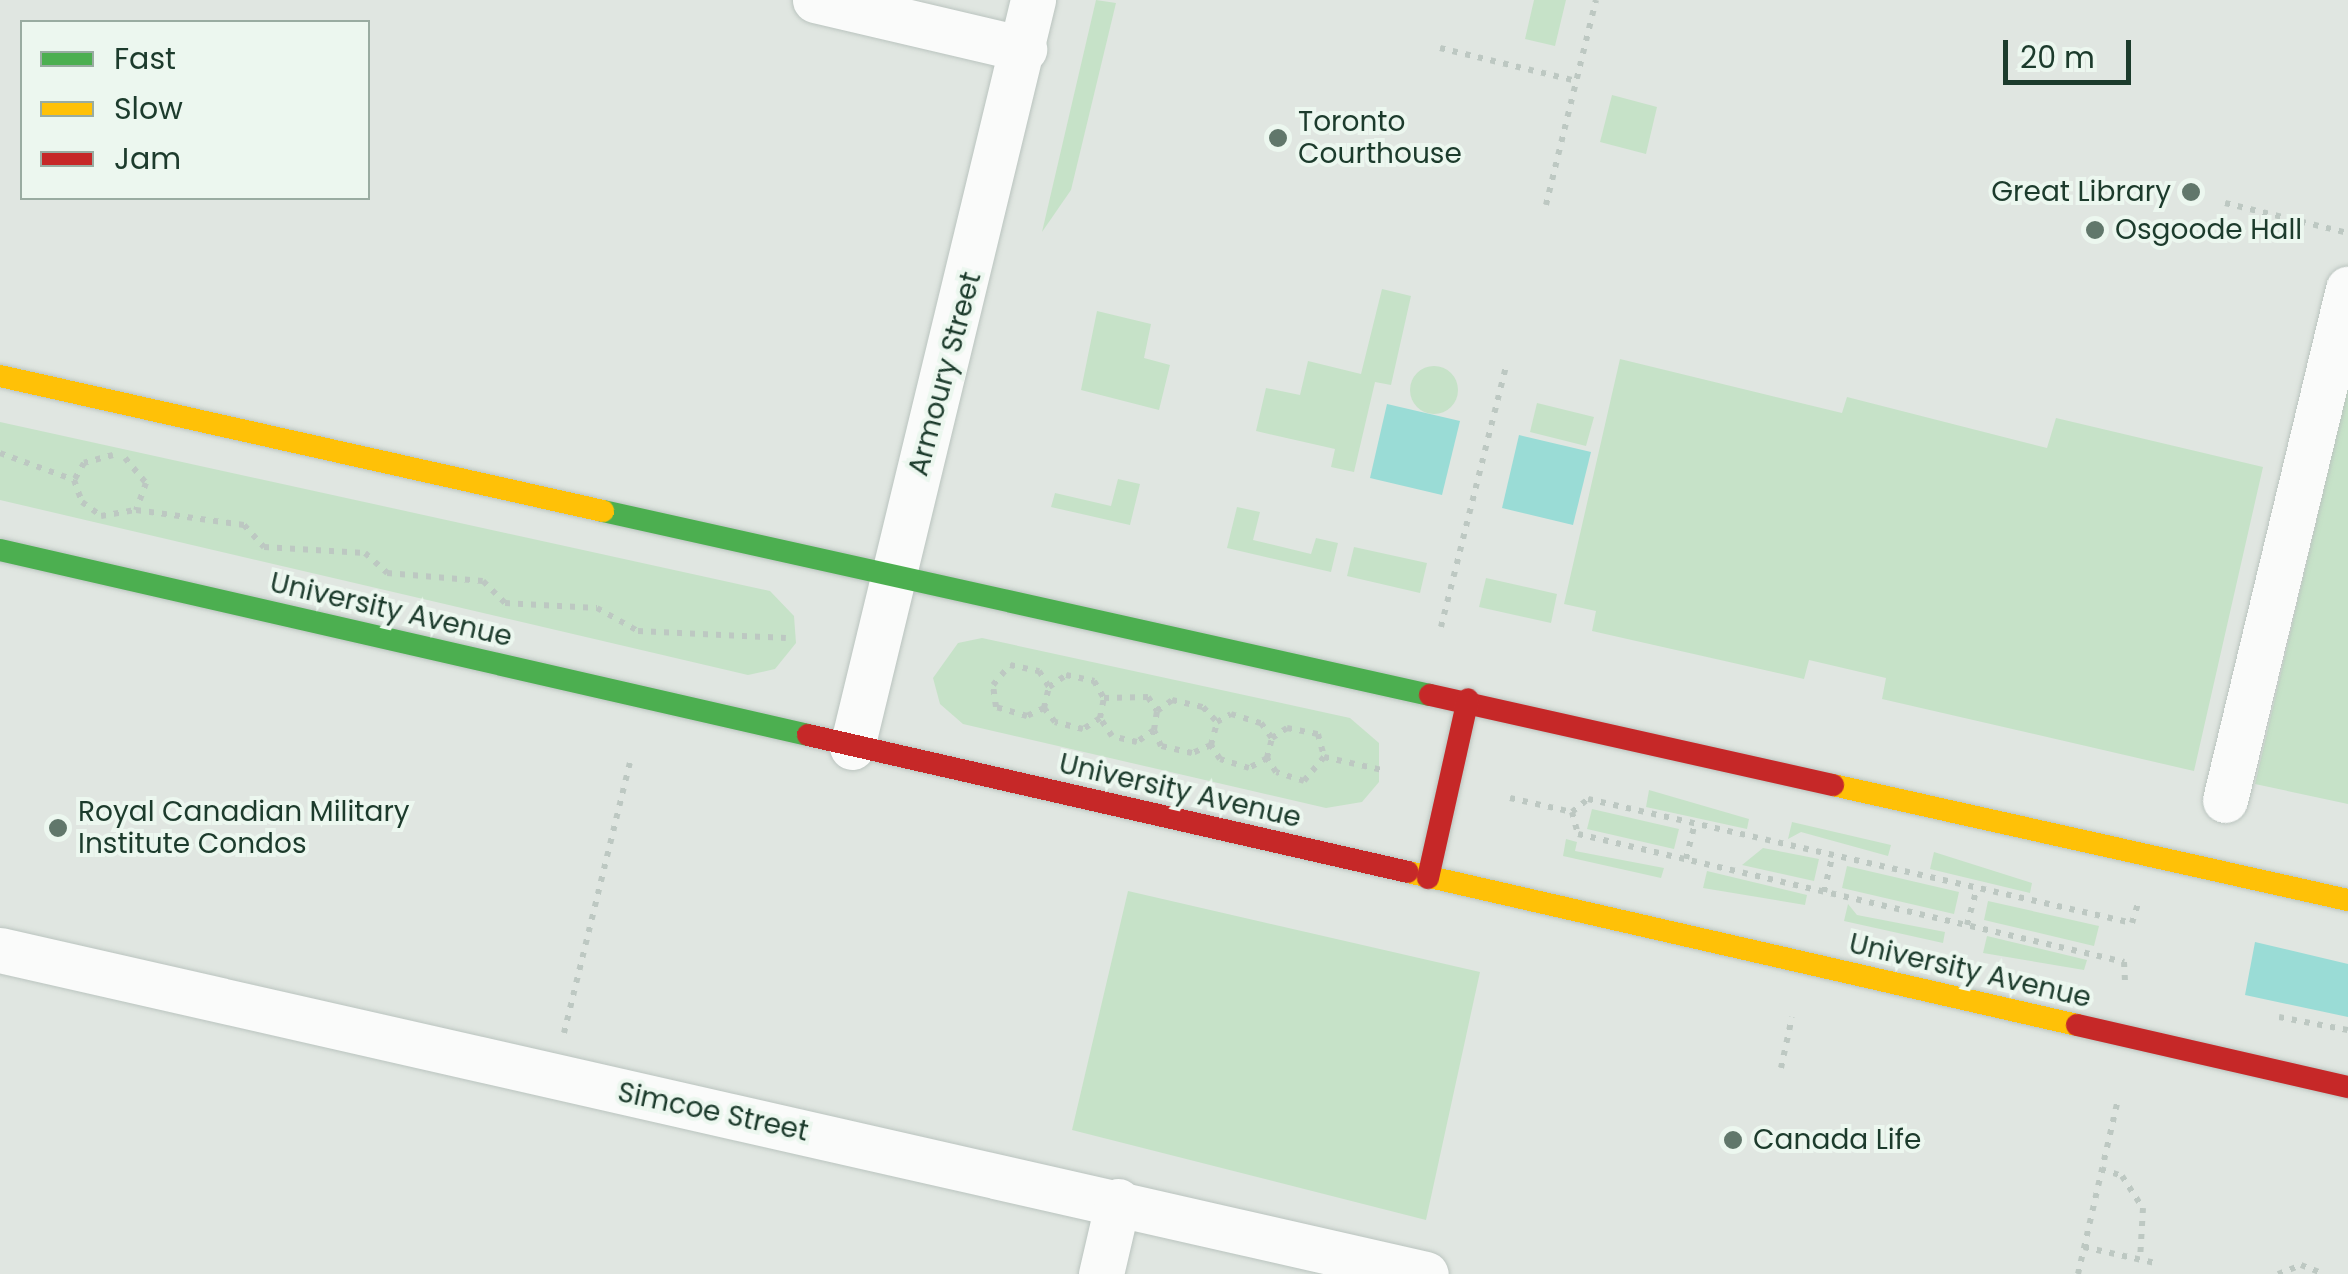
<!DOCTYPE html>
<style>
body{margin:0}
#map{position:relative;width:2348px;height:1274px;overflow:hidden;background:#e0e6e1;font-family:Poppins,sans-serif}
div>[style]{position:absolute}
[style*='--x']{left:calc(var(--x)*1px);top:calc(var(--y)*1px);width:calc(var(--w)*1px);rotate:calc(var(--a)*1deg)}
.green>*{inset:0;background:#c6e2c8}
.round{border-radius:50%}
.water>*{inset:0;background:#9adcd6}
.path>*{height:6px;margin-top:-3px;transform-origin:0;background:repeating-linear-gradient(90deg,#bdc8c2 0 5px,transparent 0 13px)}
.roads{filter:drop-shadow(0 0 2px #bac4bf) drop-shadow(0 0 2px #bac4bf)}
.street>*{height:45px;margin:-22.5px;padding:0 22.5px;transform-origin:22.5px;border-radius:22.5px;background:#fafbfa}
.fast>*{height:22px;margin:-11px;padding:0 11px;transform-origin:11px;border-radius:11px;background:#4caf50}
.slow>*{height:22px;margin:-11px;padding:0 11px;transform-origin:11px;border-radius:11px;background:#ffc107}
.jam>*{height:22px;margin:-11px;padding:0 11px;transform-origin:11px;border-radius:11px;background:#c62828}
.dots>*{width:28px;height:28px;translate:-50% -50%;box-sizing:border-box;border:5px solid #ecf7ef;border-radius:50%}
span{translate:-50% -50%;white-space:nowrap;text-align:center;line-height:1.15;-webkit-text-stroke:8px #ecf7ef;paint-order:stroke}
.poi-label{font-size:28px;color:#1c3b2c}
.left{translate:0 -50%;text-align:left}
.right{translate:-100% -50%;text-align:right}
.street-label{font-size:28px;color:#1c3b2c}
.legend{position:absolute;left:20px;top:20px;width:350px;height:180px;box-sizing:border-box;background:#ecf7ef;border:2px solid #99aca1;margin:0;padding:12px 18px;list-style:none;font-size:30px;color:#1c3b2c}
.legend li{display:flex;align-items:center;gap:20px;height:50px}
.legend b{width:50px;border:2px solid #99aca1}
.scale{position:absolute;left:2003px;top:40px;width:128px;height:45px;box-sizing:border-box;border:5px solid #1c3b2c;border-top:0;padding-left:12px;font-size:30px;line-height:35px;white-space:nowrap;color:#1c3b2c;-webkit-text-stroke:8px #ecf7ef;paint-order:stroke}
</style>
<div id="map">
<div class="green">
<div style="clip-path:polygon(1096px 0,1116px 3px,1071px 190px,1042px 232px)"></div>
<div style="clip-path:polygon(1534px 0,1566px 0,1555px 46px,1525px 39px)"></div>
<div style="clip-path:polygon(1612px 95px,1657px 107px,1646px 154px,1600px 142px)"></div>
<div style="clip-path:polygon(1382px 289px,1411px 296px,1391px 385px,1375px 382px,1354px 472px,1331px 467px,1335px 449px,1256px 431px,1266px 388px,1300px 395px,1308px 361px,1361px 374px)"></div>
<div style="clip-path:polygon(1097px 311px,1151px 324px,1144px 358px,1170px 365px,1159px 410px,1081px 390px)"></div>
<div style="clip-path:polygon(1620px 359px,1842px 413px,1847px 397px,2047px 448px,2056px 418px,2263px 467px,2194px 771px,1882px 699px,1886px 678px,1809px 660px,1804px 679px,1592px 631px,1596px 611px,1564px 604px)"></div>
<div class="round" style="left:1410px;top:366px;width:48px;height:48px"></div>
<div style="clip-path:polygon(2348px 386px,2348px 804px,2255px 784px)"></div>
<div style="clip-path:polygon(1537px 403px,1594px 417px,1586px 446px,1530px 432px)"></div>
<div style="clip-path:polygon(0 422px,770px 591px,794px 616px,796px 643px,775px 669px,748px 675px,0 500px)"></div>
<div style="clip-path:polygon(1118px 479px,1140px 484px,1130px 525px,1051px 507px,1055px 493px,1111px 506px)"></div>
<div style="clip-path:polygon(1237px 507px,1260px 512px,1253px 540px,1311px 554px,1316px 538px,1338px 543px,1331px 572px,1227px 548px)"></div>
<div style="clip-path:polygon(1354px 547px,1427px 563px,1420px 593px,1347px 576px)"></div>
<div style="clip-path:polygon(1486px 578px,1557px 594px,1551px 623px,1479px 607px)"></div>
<div style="clip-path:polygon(982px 638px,1350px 718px,1379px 743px,1379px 782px,1362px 802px,1326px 808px,963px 724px,940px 704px,933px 678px,958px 643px)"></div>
<div style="clip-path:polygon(1649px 790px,1749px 819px,1747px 829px,1646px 807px)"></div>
<div style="clip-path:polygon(1592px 809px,1679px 829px,1674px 849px,1587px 829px)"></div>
<div style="clip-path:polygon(1792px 822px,1891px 845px,1888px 856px,1801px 832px,1788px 839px)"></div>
<div style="clip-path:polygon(1566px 839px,1577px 842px,1575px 851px,1664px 868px,1661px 878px,1563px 856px)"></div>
<div style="clip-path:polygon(1763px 848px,1819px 859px,1814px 881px,1742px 865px)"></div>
<div style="clip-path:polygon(1934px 852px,2032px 883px,2030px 893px,1930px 869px)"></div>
<div style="clip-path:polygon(1847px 866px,1959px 892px,1954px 914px,1842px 888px)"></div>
<div style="clip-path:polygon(1707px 871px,1807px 895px,1805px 905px,1703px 888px)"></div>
<div style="clip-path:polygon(1128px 891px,1480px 972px,1426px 1220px,1072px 1130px)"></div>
<div style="clip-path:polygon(1988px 901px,2099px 926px,2094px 946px,1984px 920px)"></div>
<div style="clip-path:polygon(1848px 904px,1857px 915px,1945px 932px,1943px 943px,1844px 921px)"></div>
<div style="clip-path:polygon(1987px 936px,2087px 960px,2084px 970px,1983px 953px)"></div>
</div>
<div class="water">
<div style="clip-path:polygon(1387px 404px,1460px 421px,1442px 495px,1370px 478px)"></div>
<div style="clip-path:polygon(1519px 435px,1591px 452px,1573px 525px,1502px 508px)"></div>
<div style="clip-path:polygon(2255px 942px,2348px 964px,2348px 1017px,2245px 995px)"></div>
</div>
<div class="path">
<div style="--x:1440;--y:48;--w:140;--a:13.6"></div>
<div style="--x:2225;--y:203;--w:127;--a:13.7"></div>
<div style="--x:1546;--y:205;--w:211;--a:-76.3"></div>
<div style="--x:0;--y:453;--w:79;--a:20"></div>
<div style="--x:113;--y:455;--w:30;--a:165"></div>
<div style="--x:84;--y:463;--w:20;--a:120"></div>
<div style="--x:74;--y:480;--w:23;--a:70"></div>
<div style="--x:82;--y:502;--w:24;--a:36"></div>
<div style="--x:101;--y:516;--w:36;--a:-10"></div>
<div style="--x:136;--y:510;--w:109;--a:7.9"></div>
<div style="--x:244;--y:525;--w:30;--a:48"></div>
<div style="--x:264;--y:547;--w:101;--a:3.4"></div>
<div style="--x:365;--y:553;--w:30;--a:42"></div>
<div style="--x:387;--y:573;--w:96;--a:4.8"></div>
<div style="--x:483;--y:581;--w:31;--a:45"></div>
<div style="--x:505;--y:603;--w:92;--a:3.1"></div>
<div style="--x:597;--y:608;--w:47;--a:29.3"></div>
<div style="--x:638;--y:631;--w:148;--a:2.7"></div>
<div style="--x:125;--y:458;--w:33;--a:50"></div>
<div style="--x:146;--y:483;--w:29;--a:110"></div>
<div style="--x:1441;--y:627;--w:269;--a:-76"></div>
<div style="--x:1010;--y:665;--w:30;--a:12"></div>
<div style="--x:1039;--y:671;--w:19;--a:58"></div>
<div style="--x:1049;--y:687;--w:21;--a:-35"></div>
<div style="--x:1066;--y:675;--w:29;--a:12"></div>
<div style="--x:1094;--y:681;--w:20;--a:60"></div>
<div style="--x:1104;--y:698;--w:44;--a:-1.3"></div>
<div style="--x:1148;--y:697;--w:17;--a:57"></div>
<div style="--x:1157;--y:711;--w:19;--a:-36"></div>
<div style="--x:1172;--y:700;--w:32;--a:13"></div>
<div style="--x:1203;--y:707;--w:21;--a:47"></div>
<div style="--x:1217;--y:722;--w:16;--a:-30"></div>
<div style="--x:1231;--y:714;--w:31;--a:17"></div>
<div style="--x:1261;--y:723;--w:19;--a:54"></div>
<div style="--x:1272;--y:738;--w:18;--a:-34"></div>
<div style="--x:1287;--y:728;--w:32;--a:11"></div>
<div style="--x:1318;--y:734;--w:24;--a:75"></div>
<div style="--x:1324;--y:757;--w:31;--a:130"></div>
<div style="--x:1304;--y:781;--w:29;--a:-162"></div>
<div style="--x:1276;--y:772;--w:17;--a:-123"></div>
<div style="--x:1267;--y:758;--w:21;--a:151"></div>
<div style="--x:1249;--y:768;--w:30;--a:-163"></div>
<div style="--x:1220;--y:759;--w:17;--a:-123"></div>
<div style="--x:1211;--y:745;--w:21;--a:157"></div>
<div style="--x:1192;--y:753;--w:32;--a:-167"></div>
<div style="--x:1161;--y:746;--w:17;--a:-114"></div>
<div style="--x:1154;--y:730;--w:21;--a:145"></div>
<div style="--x:1137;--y:742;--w:26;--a:-167"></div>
<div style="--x:1112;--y:736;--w:22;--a:-124"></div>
<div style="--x:1100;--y:718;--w:20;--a:147"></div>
<div style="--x:1083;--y:729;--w:29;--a:-166"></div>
<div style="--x:1055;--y:722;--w:18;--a:-128"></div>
<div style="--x:1044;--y:708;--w:19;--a:155"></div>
<div style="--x:1027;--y:716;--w:32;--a:-164"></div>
<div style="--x:996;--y:707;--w:22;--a:-98"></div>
<div style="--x:993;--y:685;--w:26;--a:-50"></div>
<div style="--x:1044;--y:708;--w:22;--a:-77"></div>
<div style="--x:1100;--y:718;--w:20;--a:-79"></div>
<div style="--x:1154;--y:730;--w:19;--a:-81"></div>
<div style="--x:1211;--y:745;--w:24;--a:-75"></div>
<div style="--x:1324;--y:757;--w:59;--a:12.6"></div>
<div style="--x:1267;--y:758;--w:21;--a:-76"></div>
<div style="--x:1510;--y:798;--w:64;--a:12.7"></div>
<div style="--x:1572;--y:812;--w:23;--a:75"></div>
<div style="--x:1578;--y:834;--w:561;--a:13.19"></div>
<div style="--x:2124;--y:962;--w:20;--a:87"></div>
<div style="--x:1572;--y:812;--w:21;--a:-39"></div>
<div style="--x:1588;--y:799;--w:558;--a:12.84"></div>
<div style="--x:2132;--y:923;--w:21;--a:-73"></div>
<div style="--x:1686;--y:859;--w:37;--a:-76"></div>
<div style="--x:1824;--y:892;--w:39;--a:-77"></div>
<div style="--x:1967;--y:925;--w:38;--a:-75"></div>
<div style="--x:2279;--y:1017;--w:70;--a:10.7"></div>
<div style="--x:564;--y:1033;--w:278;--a:-76.3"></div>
<div style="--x:1781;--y:1068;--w:52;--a:-77.8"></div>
<div style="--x:2101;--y:1169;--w:22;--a:18"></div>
<div style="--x:2122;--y:1176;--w:38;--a:57"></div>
<div style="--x:2143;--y:1208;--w:52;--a:93.3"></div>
<div style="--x:2084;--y:1247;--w:73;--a:12.7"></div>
<div style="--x:2078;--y:1274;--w:179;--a:-77.1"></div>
<div style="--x:2278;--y:1274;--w:25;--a:-21"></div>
<div style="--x:2301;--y:1265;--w:25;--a:21"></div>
</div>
<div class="roads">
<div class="street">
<div style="--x:815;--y:0;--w:215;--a:13.2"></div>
<div style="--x:852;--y:747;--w:769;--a:-76.38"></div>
<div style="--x:2225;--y:800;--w:526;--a:-76.47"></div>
<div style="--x:0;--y:950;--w:1462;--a:12.8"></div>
<div style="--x:1101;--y:1274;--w:75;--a:-76.9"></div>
</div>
<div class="fast">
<div style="--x:603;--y:511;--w:847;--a:12.54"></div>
<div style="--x:0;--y:550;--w:829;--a:12.9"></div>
</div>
<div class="slow">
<div style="--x:0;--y:376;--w:618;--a:12.62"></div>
<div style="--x:1833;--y:785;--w:528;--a:12.59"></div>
<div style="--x:1408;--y:872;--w:686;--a:12.88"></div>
</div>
<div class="jam">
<div style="--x:1430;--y:695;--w:413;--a:12.6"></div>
<div style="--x:808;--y:735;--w:615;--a:12.86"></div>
<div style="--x:1428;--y:878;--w:183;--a:-77.4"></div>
<div style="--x:2077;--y:1025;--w:278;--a:12.9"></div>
</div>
</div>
<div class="dots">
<div style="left:1278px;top:138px;background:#61776b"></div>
<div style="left:2191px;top:192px;background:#61776b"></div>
<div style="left:2095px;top:230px;background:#61776b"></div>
<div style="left:58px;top:828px;background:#61776b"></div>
<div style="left:1733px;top:1140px;background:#61776b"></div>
</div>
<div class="poi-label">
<span class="left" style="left:1298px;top:138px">Toronto<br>Courthouse</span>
<span class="right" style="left:2171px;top:192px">Great Library</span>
<span class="left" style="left:2115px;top:230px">Osgoode Hall</span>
<span class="left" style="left:78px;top:828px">Royal Canadian Military<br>Institute Condos</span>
<span class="left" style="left:1753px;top:1140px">Canada Life</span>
</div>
<div class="street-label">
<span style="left:945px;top:374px;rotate:-75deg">Armoury Street</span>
<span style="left:391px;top:610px;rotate:13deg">University Avenue</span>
<span style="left:1180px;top:791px;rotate:13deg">University Avenue</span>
<span style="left:1970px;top:971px;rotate:13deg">University Avenue</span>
<span style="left:713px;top:1112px;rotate:12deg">Simcoe Street</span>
</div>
<ul class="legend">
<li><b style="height:12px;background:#4caf50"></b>Fast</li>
<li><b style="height:12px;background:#ffc107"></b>Slow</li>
<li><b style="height:12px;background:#c62828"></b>Jam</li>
</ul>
<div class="scale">20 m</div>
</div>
